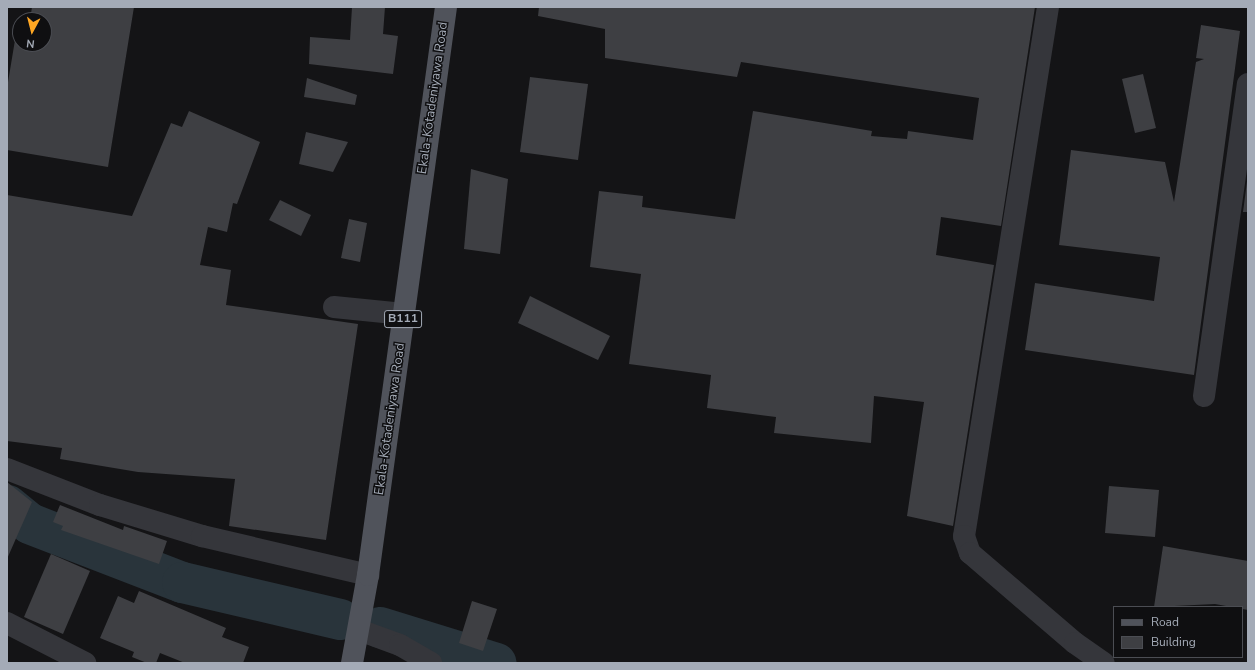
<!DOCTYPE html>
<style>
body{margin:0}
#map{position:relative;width:1255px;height:670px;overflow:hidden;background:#141416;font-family:"Nunito Sans",sans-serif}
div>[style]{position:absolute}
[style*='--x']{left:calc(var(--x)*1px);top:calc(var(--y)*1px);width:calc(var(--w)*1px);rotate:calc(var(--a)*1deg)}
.river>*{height:41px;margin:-20.5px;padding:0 20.5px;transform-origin:20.5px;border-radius:20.5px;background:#29343b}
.building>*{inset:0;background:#3e3f43}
.minor>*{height:22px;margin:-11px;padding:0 11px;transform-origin:11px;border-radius:11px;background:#35363b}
.major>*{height:22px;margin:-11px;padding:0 11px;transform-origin:11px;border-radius:11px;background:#50535b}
span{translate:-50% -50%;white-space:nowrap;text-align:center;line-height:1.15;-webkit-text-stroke:3px #0f0f11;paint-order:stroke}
.shield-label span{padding:1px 3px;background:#0f0f11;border:1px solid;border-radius:3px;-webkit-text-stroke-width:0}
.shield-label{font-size:12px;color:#a4abb7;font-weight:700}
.street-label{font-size:13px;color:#a4abb7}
.frame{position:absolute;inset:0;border:8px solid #a4abb7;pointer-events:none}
.legend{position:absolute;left:1113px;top:606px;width:130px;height:52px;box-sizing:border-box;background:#0f0f11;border:1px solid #4b4d53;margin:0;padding:5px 7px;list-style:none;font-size:12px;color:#a4abb7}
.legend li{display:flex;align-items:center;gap:8px;height:20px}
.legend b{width:20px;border:1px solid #4b4d53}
.north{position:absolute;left:12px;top:12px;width:40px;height:40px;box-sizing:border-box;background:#0f0f11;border:1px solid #4b4d53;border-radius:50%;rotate:187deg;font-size:11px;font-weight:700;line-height:16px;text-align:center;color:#a4abb7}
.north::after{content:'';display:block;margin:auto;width:14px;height:18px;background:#ffa723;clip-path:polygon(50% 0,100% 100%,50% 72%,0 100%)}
</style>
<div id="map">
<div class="river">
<div style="--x:7;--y:505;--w:28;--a:39"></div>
<div style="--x:29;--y:523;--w:164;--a:21.1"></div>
<div style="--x:182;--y:582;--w:162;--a:13.2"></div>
<div style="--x:380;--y:627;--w:121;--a:17.2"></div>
</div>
<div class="building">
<div style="clip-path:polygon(32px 7px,134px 7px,108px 167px,7px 150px,7px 88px,15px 40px,20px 44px,44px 44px,44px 20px,30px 20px)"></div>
<div style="clip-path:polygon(352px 7px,385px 7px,383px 34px,398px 36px,393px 74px,309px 64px,310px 37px,350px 40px)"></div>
<div style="clip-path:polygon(539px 7px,1035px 7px,1001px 226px,941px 217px,936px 255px,994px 265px,953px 526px,907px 516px,924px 402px,874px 396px,871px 443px,774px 433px,776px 417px,707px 408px,711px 375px,629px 364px,641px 274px,590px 267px,599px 191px,643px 196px,642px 207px,735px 219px,753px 111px,872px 131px,871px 136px,907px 139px,908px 131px,973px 140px,979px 98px,741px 62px,737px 77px,605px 58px,605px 29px,538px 16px)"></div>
<div style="clip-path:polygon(1201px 25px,1240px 31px,1194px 375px,1025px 350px,1035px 283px,1154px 301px,1160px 257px,1059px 245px,1071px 150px,1165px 162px,1174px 202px,1196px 62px,1204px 59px,1196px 58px)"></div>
<div style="clip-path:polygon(1143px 74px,1156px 128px,1135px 133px,1122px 79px)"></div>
<div style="clip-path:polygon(530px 77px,588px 84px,578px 160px,520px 152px)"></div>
<div style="clip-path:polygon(307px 78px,357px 95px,355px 105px,304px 97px)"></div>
<div style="clip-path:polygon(189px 111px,260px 142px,237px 204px,233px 203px,227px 232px,208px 227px,200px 265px,231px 270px,226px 305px,358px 324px,326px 540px,229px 526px,235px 479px,138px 472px,60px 459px,62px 448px,7px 441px,7px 195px,132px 216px,171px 123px,182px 127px)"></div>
<div style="clip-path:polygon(306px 132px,348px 142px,333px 172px,299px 164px)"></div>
<div style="clip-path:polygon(471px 169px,508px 179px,500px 254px,464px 249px)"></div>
<div style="clip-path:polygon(1248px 174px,1248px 212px,1243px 212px)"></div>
<div style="clip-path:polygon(280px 200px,311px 215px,301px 236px,269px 220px)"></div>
<div style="clip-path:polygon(349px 219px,367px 223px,360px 262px,341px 258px)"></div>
<div style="clip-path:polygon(530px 296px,610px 336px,598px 360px,518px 323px)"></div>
<div style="clip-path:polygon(7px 482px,32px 502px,7px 559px)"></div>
<div style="clip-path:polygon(1109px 486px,1159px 490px,1155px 537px,1105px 533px)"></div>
<div style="clip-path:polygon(60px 505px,123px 530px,124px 526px,167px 541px,159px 564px,61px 530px,63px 526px,53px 522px)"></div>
<div style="clip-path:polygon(1163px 546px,1248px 561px,1248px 610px,1215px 604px,1154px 607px)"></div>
<div style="clip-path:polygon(51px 554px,90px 571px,63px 634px,24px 617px)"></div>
<div style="clip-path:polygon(139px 591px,226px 628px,222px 637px,249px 647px,243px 663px,185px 663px,160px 653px,156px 663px,147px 663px,132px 657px,134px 652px,100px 638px,118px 596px,134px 603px)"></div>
<div style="clip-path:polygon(472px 601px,497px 609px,483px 651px,459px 643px)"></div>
</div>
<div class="minor">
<div style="--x:1048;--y:7;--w:536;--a:99.02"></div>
<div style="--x:964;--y:536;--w:18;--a:71"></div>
<div style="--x:970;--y:553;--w:138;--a:40.6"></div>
<div style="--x:1075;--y:643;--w:35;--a:35"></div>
<div style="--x:334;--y:307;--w:70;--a:5.7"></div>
<div style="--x:1204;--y:396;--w:315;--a:-82"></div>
<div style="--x:7;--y:469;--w:100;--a:21.2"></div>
<div style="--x:100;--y:505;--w:107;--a:16.9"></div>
<div style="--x:202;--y:536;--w:171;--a:13.2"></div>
<div style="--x:7;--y:623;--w:88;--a:27.1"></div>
<div style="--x:359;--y:630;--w:44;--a:20.1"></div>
<div style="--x:400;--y:645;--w:36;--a:30"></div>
</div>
<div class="major">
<div style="--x:352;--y:663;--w:89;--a:-79.7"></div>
<div style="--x:368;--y:575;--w:573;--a:-82.18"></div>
</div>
<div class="shield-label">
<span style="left:403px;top:319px">B111</span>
</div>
<div class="street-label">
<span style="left:433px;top:98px;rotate:-82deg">Ekala-Kotadeniyawa Road</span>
<span style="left:390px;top:419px;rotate:-82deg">Ekala-Kotadeniyawa Road</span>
</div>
<div class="frame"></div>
<ul class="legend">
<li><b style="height:5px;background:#50535b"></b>Road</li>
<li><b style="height:11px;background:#3e3f43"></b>Building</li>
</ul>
<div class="north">N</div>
</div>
